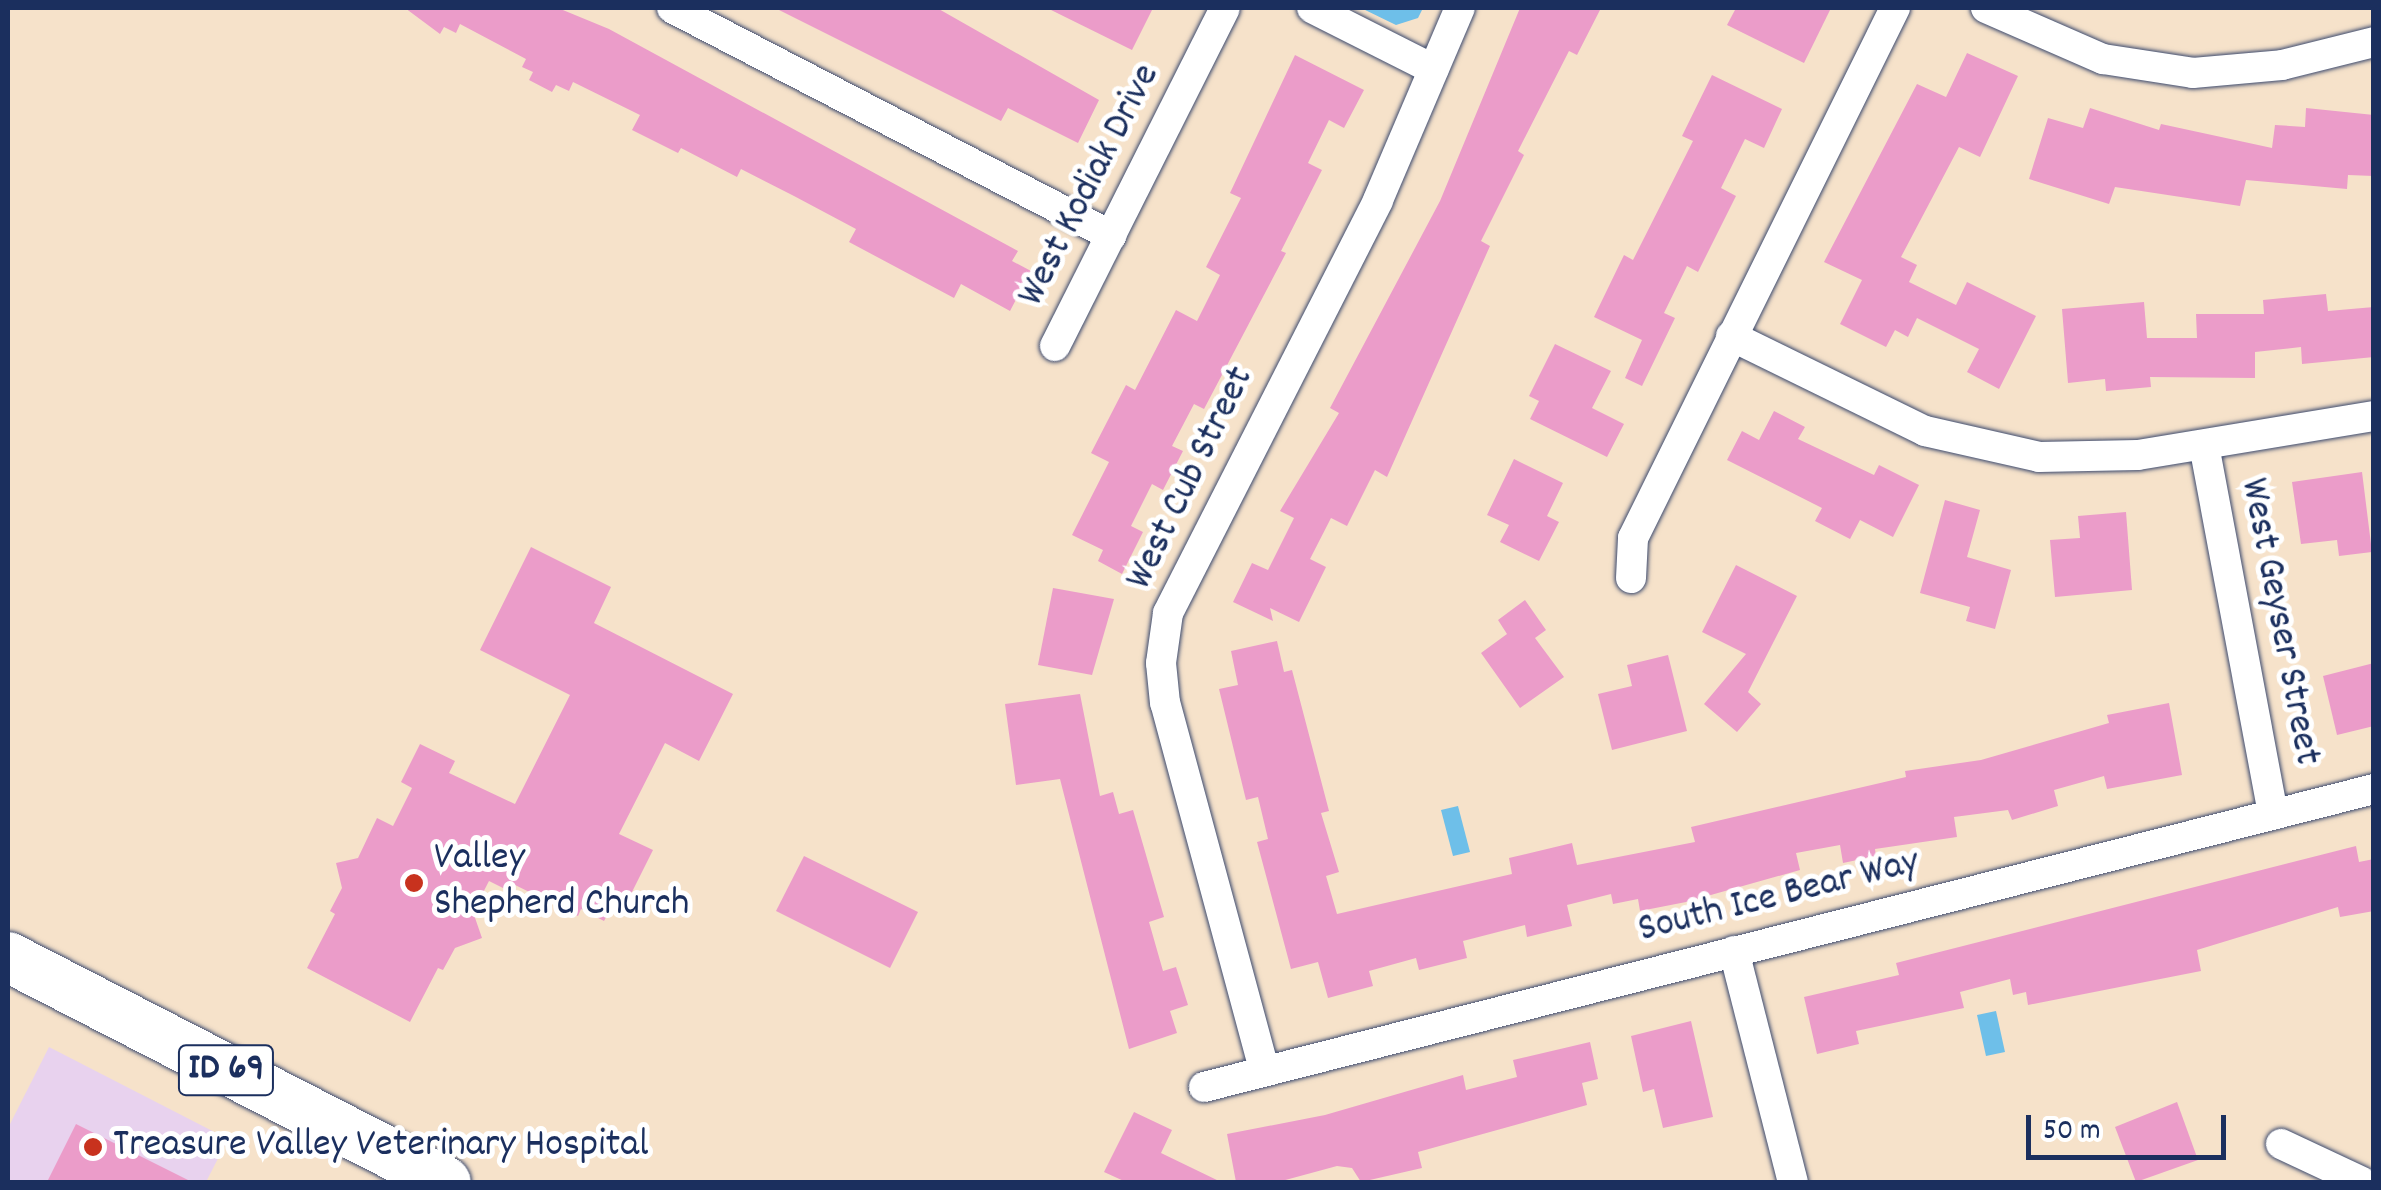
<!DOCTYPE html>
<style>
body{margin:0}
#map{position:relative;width:2381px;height:1190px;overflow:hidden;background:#f6e2ca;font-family:Dekko,sans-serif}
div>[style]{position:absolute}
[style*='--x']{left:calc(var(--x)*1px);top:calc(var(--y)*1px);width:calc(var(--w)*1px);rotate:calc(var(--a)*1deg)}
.built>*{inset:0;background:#e8d2ee}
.water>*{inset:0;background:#6ebfe9}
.building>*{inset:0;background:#eb9cc9}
.roads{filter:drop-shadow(0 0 2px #3c4a6e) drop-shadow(0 0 2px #3c4a6e)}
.street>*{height:30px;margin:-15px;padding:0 15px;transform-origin:15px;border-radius:15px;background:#fff}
.primary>*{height:50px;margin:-25px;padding:0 25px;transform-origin:25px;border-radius:25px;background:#fff}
.dots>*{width:28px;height:28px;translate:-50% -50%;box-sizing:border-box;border:5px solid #fff;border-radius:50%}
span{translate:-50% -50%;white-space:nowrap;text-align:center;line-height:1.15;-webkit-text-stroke:10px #fff;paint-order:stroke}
.shield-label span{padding:2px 8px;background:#fff;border:2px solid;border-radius:8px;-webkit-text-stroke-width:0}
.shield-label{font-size:38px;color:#1b2f5e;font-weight:700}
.street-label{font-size:40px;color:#1b2f5e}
.poi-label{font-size:40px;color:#1b2f5e}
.left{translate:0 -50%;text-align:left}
.frame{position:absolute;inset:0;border:10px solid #1b2f5e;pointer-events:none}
.scale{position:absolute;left:2026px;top:1115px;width:200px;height:45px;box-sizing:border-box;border:5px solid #1b2f5e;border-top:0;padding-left:12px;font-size:30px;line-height:35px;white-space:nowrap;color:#1b2f5e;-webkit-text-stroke:8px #fff;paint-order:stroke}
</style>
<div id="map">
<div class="built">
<div style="clip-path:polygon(49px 1047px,228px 1139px,206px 1182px,8px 1182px,8px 1128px)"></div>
</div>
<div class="water">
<div style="clip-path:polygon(1361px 8px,1423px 8px,1418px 18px,1396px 25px)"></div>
<div style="clip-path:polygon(1458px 806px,1470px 852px,1453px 856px,1441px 810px)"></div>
<div style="clip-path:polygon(1996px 1011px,2005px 1052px,1986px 1056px,1977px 1015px)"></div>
</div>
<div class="building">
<div style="clip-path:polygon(405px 8px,558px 8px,609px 29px,1018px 251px,1012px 261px,1031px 271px,1010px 311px,961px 284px,954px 298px,849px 242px,856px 229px,794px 196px,741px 169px,737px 177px,681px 148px,678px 153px,632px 130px,640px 115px,573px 82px,569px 91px,556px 85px,552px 92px,529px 80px,533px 72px,522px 67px,526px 59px,460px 24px,456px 33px,444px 27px,440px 34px)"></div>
<div style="clip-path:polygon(775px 8px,937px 8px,1099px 100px,1078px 143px,1008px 108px,1001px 121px)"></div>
<div style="clip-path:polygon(1047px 8px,1153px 8px,1132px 50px)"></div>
<div style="clip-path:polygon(1520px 8px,1601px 8px,1577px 55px,1569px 51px,1518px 151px,1524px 155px,1481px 241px,1490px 246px,1387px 477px,1375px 470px,1347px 526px,1331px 518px,1310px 559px,1326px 567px,1299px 622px,1270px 608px,1273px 621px,1233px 602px,1252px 563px,1268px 570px,1294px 518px,1280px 511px,1339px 413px,1330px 408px,1440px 201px)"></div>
<div style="clip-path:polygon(1736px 8px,1831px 8px,1804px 63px,1727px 25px)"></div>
<div style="clip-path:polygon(1967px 53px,2018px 76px,1980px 157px,1959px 147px,1901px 257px,1917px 265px,1909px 282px,1956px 305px,1967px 282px,2036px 316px,1999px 389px,1967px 372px,1979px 349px,1917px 318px,1908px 337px,1895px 330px,1886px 347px,1840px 324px,1862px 280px,1824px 262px,1917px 84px,1946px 97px)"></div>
<div style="clip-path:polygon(1295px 55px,1364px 90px,1344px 128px,1329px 120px,1308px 163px,1322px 170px,1281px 251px,1286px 253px,1204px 409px,1194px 404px,1172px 446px,1183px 451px,1163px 490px,1152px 484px,1131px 526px,1143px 532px,1122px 574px,1098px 561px,1103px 550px,1072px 535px,1109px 462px,1091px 453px,1126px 385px,1135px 390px,1176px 310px,1197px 321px,1220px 275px,1206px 267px,1241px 198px,1230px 193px)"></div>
<div style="clip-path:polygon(1712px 75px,1782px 109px,1764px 148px,1745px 139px,1721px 188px,1736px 196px,1698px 272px,1687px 266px,1664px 313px,1675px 318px,1642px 386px,1625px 378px,1642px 340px,1594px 317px,1624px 255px,1633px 260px,1693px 141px,1682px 136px)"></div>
<div style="clip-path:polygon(2090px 108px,2159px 130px,2161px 124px,2272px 148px,2275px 125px,2305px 127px,2306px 108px,2374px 115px,2374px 176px,2348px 175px,2347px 189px,2246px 180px,2240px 206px,2115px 187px,2109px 204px,2029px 179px,2048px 118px,2083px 128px)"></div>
<div style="clip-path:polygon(2326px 294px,2328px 311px,2374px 307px,2374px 357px,2302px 364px,2301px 347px,2255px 352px,2255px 378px,2150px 377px,2151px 387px,2106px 391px,2105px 379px,2068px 383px,2062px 309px,2144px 302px,2147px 338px,2197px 338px,2196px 314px,2264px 314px,2263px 300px)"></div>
<div style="clip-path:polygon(1555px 344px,1611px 371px,1592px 408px,1624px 424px,1607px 457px,1530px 419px,1539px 401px,1529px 396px)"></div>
<div style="clip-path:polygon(1774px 411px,1805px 427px,1798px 439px,1874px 475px,1879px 465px,1919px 485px,1893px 537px,1860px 520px,1850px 539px,1815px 521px,1822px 508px,1727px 460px,1742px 431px,1759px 440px)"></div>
<div style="clip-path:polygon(1514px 459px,1563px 483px,1547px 516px,1559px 522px,1539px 561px,1500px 542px,1509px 525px,1487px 515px)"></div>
<div style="clip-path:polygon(2362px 472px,2372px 552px,2339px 556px,2337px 540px,2301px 544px,2292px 482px)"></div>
<div style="clip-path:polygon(1945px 500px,1980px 510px,1967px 557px,2011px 570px,1995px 629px,1966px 621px,1970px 607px,1920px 593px)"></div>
<div style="clip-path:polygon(2126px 512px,2132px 590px,2055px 597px,2050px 540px,2080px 538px,2078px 516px)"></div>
<div style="clip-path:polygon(531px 547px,611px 587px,594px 623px,733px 694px,699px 761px,665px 743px,619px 834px,653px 850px,627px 902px,617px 897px,604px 921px,581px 909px,578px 916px,509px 882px,505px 889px,489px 881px,473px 912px,482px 938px,455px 948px,443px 970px,438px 968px,410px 1022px,307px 968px,335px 914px,330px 911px,342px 888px,336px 863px,358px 858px,377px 818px,393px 826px,412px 788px,401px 782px,420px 744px,455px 761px,449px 773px,515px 804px,570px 695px,480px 650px)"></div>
<div style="clip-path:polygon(1736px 565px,1797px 596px,1748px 692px,1761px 704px,1737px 732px,1704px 704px,1746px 654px,1702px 632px)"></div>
<div style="clip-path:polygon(1053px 588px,1114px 599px,1092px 675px,1038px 665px)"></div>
<div style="clip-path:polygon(1525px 600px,1546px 630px,1535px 638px,1564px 677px,1520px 708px,1481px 653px,1507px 634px,1498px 620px)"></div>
<div style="clip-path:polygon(1277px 641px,1284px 672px,1292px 670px,1329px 811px,1321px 813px,1339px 872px,1326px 876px,1337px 914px,1512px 874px,1509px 858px,1572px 843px,1577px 865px,1695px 842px,1691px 827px,1906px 777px,1905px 771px,1981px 760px,2109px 723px,2107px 715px,2169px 703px,2182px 775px,2107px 789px,2104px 776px,2054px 790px,2058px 806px,2012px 820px,2008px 810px,1954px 817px,1957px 837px,1875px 849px,1876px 856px,1843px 863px,1840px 845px,1796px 853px,1800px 870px,1686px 902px,1640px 911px,1638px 899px,1613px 904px,1611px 894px,1567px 905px,1572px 926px,1527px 937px,1525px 925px,1463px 941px,1467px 958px,1419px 970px,1416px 958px,1369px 971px,1373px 986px,1328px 998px,1318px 962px,1291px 969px,1257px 842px,1268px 839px,1258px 797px,1246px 800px,1219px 689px,1238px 685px,1231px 651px)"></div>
<div style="clip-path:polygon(1668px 655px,1687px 731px,1612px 750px,1598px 694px,1632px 686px,1627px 665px)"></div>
<div style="clip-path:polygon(2374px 663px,2374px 726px,2337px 735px,2323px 676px)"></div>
<div style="clip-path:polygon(1080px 694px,1100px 796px,1113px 792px,1119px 814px,1133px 810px,1164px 917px,1149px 922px,1163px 971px,1176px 967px,1188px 1005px,1170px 1011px,1177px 1033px,1129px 1049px,1060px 779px,1016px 785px,1005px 704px)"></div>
<div style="clip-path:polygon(2356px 846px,2359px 862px,2374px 859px,2374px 911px,2340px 917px,2338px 907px,2197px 950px,2201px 971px,2028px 1005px,2026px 992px,2013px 995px,2010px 979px,1960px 992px,1964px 1008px,1856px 1031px,1859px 1044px,1817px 1054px,1804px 997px,1899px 975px,1896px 963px)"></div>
<div style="clip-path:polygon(804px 856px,918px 912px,890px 968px,776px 911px)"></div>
<div style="clip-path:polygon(1691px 1021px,1713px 1117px,1663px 1128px,1654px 1089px,1643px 1092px,1631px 1036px)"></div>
<div style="clip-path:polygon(1590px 1042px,1598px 1079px,1582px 1083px,1587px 1105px,1418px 1152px,1422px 1168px,1361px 1182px,1352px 1168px,1337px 1166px,1278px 1182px,1236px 1182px,1227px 1134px,1325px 1115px,1463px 1075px,1466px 1090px,1517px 1077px,1513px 1060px)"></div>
<div style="clip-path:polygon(2177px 1102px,2198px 1160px,2136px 1182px,2115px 1127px)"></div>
<div style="clip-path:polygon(1134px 1112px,1172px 1130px,1161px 1153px,1221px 1182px,1126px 1182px,1104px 1172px)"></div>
<div style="clip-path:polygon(76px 1124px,192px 1182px,47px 1182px)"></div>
</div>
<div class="roads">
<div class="street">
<div style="--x:672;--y:8;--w:495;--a:27.4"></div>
<div style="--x:1312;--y:8;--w:136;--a:26.8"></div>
<div style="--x:1986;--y:8;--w:128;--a:23.6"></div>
<div style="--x:2103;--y:59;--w:91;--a:8.8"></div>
<div style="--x:2193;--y:73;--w:89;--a:-5.1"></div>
<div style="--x:2282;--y:65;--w:95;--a:-14"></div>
<div style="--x:1731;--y:336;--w:216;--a:26.1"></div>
<div style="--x:1925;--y:431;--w:117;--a:12.8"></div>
<div style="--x:2039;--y:457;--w:99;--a:-1.2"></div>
<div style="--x:2138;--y:455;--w:239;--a:-9.4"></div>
<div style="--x:1055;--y:346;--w:378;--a:-63.3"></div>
<div style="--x:2204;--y:445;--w:376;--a:79.4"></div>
<div style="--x:1631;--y:578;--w:40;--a:-87.1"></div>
<div style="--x:1633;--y:538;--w:591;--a:-63.69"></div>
<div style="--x:1734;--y:951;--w:238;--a:75.7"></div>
<div style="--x:1264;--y:1069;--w:379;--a:-105.1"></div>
<div style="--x:1165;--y:703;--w:40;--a:-95.7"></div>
<div style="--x:1161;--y:663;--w:50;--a:-82"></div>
<div style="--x:1168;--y:613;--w:463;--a:-63"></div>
<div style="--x:1378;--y:200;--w:209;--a:-66.9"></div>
<div style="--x:1204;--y:1087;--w:1207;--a:-14.29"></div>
<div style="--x:2281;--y:1144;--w:89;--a:25.1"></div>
</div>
<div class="primary">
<div style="--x:8;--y:957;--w:492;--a:27.2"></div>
</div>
</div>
<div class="dots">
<div style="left:414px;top:883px;background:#c8321e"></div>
<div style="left:93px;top:1147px;background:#c8321e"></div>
</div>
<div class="shield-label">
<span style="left:226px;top:1070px">ID 69</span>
</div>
<div class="street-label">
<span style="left:1091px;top:186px;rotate:-63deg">West Kodiak Drive</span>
<span style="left:1192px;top:479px;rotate:-64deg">West Cub Street</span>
<span style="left:2278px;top:622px;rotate:79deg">West Geyser Street</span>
<span style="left:1779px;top:898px;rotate:-14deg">South Ice Bear Way</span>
</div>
<div class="poi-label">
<span class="left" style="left:434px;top:883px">Valley<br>Shepherd Church</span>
<span class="left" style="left:113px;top:1147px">Treasure Valley Veterinary Hospital</span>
</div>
<div class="frame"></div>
<div class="scale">50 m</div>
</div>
